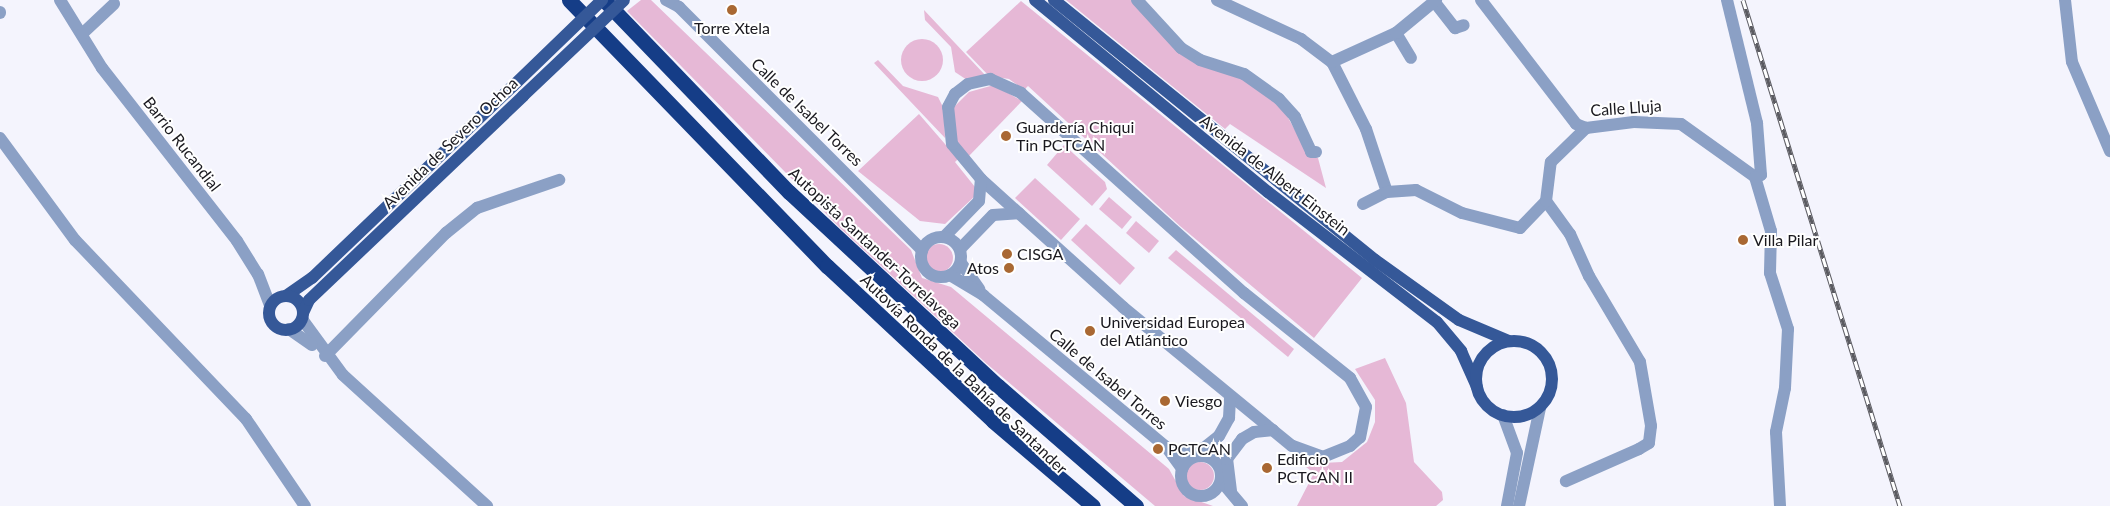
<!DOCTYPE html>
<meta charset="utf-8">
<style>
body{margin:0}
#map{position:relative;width:2110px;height:506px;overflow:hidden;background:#f4f4fd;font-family:Lato,sans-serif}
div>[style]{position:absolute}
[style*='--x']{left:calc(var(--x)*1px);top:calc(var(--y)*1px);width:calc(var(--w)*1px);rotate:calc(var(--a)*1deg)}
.green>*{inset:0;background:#e6b8d6}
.round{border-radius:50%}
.minor>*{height:12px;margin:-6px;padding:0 6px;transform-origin:6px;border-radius:6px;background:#8ba0c5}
.minor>.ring{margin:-6px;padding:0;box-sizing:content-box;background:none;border:12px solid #8ba0c5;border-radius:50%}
.major>*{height:12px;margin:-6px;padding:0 6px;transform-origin:6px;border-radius:6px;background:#355898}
.major>.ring{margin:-6px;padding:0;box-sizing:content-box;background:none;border:12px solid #355898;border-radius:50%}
.highway>*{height:15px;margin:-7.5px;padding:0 7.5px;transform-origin:7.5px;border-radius:7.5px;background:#153d87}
.rail>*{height:5px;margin-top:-2.5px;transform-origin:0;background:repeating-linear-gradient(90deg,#fff 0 9px,#5b5b61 0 18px);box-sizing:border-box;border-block:1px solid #5b5b61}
.major-bridge>*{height:12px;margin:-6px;padding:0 6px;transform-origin:6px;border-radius:6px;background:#355898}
.dots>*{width:14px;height:14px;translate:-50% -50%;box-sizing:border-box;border:2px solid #fff;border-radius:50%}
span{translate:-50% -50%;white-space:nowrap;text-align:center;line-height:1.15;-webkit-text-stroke:4px #fff;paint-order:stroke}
.poi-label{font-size:16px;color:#1a191f}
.left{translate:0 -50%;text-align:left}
.right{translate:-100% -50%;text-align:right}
.street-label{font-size:16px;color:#1a191f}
</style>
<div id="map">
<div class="green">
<div style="clip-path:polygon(641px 0,651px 0,911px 250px,922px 278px,951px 287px,1169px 469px,1184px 496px,1213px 506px,1155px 506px,987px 364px,839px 227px,627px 11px)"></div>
<div style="clip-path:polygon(1066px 0,1132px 0,1181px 53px,1251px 82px,1285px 112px,1309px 156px,1318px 158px,1326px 188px,1230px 124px,1225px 129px)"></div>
<div style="clip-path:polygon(1021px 1px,1362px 278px,1314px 338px,1180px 226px,1028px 86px,1024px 90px,1009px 79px,989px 76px,966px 52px)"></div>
<div style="clip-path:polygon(924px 10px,986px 76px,967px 80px,955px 72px,951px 47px,925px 20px)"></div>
<div class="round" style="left:901px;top:39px;width:42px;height:42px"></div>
<div style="clip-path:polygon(878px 60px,903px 86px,938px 97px,944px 109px,945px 138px,874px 63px)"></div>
<div style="clip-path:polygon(994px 85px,1022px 101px,968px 157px,953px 137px,954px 107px,969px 92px)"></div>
<div style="clip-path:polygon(919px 114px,958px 159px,955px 162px,975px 187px,975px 196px,945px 224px,920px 221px,858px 171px)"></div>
<div style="clip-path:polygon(1064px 145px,1105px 182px,1107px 189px,1092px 206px,1047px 165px)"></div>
<div style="clip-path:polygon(1035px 178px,1080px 219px,1061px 240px,1015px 198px)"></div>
<div style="clip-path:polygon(1109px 197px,1132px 217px,1122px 229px,1099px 209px)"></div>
<div style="clip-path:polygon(1136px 221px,1159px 241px,1149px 253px,1126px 233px)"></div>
<div style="clip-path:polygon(1086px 224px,1135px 268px,1120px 285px,1071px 240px)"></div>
<div class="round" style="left:925px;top:244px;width:28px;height:28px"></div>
<div style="clip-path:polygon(1176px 250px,1294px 349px,1288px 357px,1168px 258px)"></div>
<div style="clip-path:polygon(1385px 358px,1406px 403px,1414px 462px,1442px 492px,1443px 500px,1436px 506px,1297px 506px,1314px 473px,1302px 464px,1342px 462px,1367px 442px,1375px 422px,1375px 400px,1355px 369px)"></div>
<div class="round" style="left:1186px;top:462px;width:28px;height:28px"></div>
</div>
<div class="minor">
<div style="--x:60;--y:0;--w:80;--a:58.3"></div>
<div style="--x:102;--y:68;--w:219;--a:52"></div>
<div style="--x:237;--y:241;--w:39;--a:58"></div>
<div style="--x:258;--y:274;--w:34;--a:69"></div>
<div style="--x:666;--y:0;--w:15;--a:28"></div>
<div style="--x:679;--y:7;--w:344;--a:45"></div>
<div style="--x:1137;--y:0;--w:65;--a:47.5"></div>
<div style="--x:1181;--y:48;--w:22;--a:32"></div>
<div style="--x:1200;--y:60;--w:46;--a:17.7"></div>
<div style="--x:1244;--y:74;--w:43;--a:35.5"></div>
<div style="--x:1279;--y:99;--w:24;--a:48"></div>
<div style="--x:1295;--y:117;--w:38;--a:65"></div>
<div style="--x:1311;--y:152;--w:5;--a:0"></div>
<div style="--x:1217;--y:0;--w:93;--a:24.9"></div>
<div style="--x:1301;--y:39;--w:39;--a:37"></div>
<div style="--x:1332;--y:62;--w:75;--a:63.1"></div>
<div style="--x:1366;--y:129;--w:66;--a:71.6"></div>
<div style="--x:1433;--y:0;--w:36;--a:52"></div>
<div style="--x:1455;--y:28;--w:9;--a:-18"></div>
<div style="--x:1481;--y:0;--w:156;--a:52.5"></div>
<div style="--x:1576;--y:124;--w:11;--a:22"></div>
<div style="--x:1586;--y:128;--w:48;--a:-7.1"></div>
<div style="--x:1634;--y:122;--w:47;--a:2.4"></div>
<div style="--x:1681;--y:124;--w:91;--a:35.6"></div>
<div style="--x:1727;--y:0;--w:127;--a:76.3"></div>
<div style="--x:1757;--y:123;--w:52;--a:85.6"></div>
<div style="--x:1761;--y:175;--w:6;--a:162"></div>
<div style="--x:2065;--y:0;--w:62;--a:83.6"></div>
<div style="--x:2072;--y:62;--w:97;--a:66.9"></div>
<div style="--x:0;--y:12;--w:1;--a:90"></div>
<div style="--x:1396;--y:33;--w:29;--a:59"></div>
<div style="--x:82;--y:34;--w:44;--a:-43.2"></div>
<div style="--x:1332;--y:62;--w:70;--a:-24.4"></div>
<div style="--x:1396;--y:33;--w:52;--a:-39.5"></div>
<div style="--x:990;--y:79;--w:34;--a:24"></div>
<div style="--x:1021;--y:93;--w:300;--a:41.9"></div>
<div style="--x:1244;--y:293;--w:136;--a:38.7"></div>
<div style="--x:1350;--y:378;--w:33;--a:61"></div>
<div style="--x:1366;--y:407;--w:31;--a:101"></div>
<div style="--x:1360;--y:437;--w:13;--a:138"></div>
<div style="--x:1350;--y:446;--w:29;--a:158"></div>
<div style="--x:1323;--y:457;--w:33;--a:-160"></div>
<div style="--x:1292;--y:446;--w:219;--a:-140.6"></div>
<div style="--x:1123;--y:307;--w:191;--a:-138"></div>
<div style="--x:981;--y:179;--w:45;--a:-129.6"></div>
<div style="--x:952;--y:144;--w:37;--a:-96"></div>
<div style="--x:948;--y:107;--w:15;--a:-62"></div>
<div style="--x:955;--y:94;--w:16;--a:-38"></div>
<div style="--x:968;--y:84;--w:23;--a:-13"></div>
<div style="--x:0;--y:138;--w:127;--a:53.7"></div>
<div style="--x:75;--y:240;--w:248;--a:46.3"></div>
<div style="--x:246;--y:419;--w:105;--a:55.9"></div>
<div style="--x:1755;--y:177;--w:56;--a:73.5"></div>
<div style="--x:1771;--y:231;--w:42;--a:91.4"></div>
<div style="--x:1770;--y:273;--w:59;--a:72.2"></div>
<div style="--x:1788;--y:329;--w:59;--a:92.9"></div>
<div style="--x:1785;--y:388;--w:45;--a:101.6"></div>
<div style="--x:1776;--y:432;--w:74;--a:86.9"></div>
<div style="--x:1546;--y:201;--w:41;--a:54"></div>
<div style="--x:1570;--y:234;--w:46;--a:65.7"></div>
<div style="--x:1589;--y:276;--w:100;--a:59.3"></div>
<div style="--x:1640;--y:362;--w:65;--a:80.2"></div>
<div style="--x:1651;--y:426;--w:17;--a:97"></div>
<div style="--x:1649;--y:443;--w:12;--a:149"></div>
<div style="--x:1639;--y:449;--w:80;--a:156.3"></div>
<div style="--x:1363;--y:204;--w:27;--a:-27"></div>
<div style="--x:1387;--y:192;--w:29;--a:-4"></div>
<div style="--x:1416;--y:190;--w:51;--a:26.6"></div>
<div style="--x:1462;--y:213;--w:60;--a:14.5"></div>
<div style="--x:1520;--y:228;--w:37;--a:-46"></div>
<div style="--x:1546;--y:201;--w:39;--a:-83"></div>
<div style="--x:1551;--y:162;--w:49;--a:-44.2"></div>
<div style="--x:944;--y:237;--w:50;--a:-45.8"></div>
<div style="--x:979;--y:201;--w:22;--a:-85"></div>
<div class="ring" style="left:921px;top:237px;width:28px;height:28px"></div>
<div style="--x:960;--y:249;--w:47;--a:-45.9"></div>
<div style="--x:993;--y:215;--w:26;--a:-4"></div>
<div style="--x:961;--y:263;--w:32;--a:55"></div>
<div style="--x:950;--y:275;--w:39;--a:31"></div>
<div style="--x:983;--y:295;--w:239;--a:39.7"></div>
<div style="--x:1167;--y:448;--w:26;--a:54"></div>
<div style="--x:302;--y:319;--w:69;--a:53.8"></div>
<div style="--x:343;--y:375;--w:195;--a:42.3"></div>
<div style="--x:289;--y:329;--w:28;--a:35"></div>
<div style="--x:325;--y:356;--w:173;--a:-45.5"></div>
<div style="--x:446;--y:233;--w:40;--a:-39"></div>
<div style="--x:477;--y:208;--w:87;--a:-18.9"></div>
<div style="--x:1503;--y:415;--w:40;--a:69.8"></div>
<div style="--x:1517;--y:453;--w:54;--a:100.7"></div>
<div style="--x:1180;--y:452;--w:24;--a:-9"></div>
<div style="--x:1204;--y:448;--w:19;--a:-39"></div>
<div style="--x:1219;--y:436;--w:21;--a:-61"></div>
<div style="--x:1229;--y:418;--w:21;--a:-87"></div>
<div class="ring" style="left:1181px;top:456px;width:28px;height:28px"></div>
<div style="--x:1226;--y:487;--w:25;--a:50"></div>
<div style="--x:1231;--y:491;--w:32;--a:-97"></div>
<div style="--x:1227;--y:459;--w:25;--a:-53"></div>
<div style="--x:1242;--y:439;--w:14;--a:-30"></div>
<div style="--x:1254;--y:432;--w:19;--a:-6"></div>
<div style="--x:1519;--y:506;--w:100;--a:-77.9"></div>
</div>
<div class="major">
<div style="--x:1035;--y:0;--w:302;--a:39.5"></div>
<div style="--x:1268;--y:192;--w:213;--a:37.6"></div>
<div style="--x:1437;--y:322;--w:38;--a:50"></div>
<div style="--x:1461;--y:351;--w:39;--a:66"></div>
<div style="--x:1054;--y:0;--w:413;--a:39"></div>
<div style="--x:1375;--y:260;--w:103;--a:35.5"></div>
<div style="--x:1459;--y:320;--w:54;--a:22.8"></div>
<div style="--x:286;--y:296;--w:32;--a:-35"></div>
<div style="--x:312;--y:278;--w:278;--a:-43.7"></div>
<div class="ring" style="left:269px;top:296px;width:22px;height:22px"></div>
<div style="--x:303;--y:313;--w:14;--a:-65"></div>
<div style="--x:309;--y:300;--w:296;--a:-43.6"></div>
<div class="ring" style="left:1476px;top:341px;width:64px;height:64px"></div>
</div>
<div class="highway">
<div style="--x:569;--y:0;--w:371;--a:45.9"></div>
<div style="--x:827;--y:266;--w:227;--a:43"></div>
<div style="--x:993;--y:421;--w:131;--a:40.4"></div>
<div style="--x:604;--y:0;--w:267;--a:46.1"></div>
<div style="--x:789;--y:192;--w:285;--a:42.9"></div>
<div style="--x:998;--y:386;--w:183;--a:41"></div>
</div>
<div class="rail">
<div style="--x:1743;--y:0;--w:530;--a:72.76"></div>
</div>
<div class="major-bridge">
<div style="--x:513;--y:86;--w:124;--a:-44"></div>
<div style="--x:523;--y:96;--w:139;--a:-43.5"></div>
</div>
<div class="dots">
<div style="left:732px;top:10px;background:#a96833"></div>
<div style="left:1006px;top:136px;background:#a96833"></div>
<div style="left:1743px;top:240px;background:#a96833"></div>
<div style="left:1007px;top:254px;background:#a96833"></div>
<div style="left:1009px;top:268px;background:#a96833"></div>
<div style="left:1090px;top:331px;background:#a96833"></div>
<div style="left:1165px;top:401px;background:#a96833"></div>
<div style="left:1158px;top:449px;background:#a96833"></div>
<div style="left:1267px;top:468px;background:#a96833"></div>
</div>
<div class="poi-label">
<span style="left:732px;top:28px">Torre Xtela</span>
<span class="left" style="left:1016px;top:136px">Guardería Chiqui<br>Tin PCTCAN</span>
<span class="left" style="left:1753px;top:240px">Villa Pilar</span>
<span class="left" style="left:1017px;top:254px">CISGA</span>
<span class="right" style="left:999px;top:268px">Atos</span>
<span class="left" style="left:1100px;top:331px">Universidad Europea<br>del Atlántico</span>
<span class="left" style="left:1175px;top:401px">Viesgo</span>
<span class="left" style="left:1168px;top:449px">PCTCAN</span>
<span class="left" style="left:1277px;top:468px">Edificio<br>PCTCAN II</span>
</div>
<div class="street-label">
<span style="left:1626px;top:108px;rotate:-4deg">Calle Lluja</span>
<span style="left:807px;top:112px;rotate:44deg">Calle de Isabel Torres</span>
<span style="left:450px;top:143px;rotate:-44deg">Avenida de Severo Ochoa</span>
<span style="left:182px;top:144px;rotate:52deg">Barrio Rucandial</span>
<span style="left:1275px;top:175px;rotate:38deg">Avenida de Albert Einstein</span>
<span style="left:875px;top:248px;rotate:43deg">Autopista Santander-Torrelavega</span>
<span style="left:964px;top:374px;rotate:44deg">Autovía Ronda de la Bahía de Santander</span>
<span style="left:1108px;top:379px;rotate:40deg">Calle de Isabel Torres</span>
</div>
</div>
